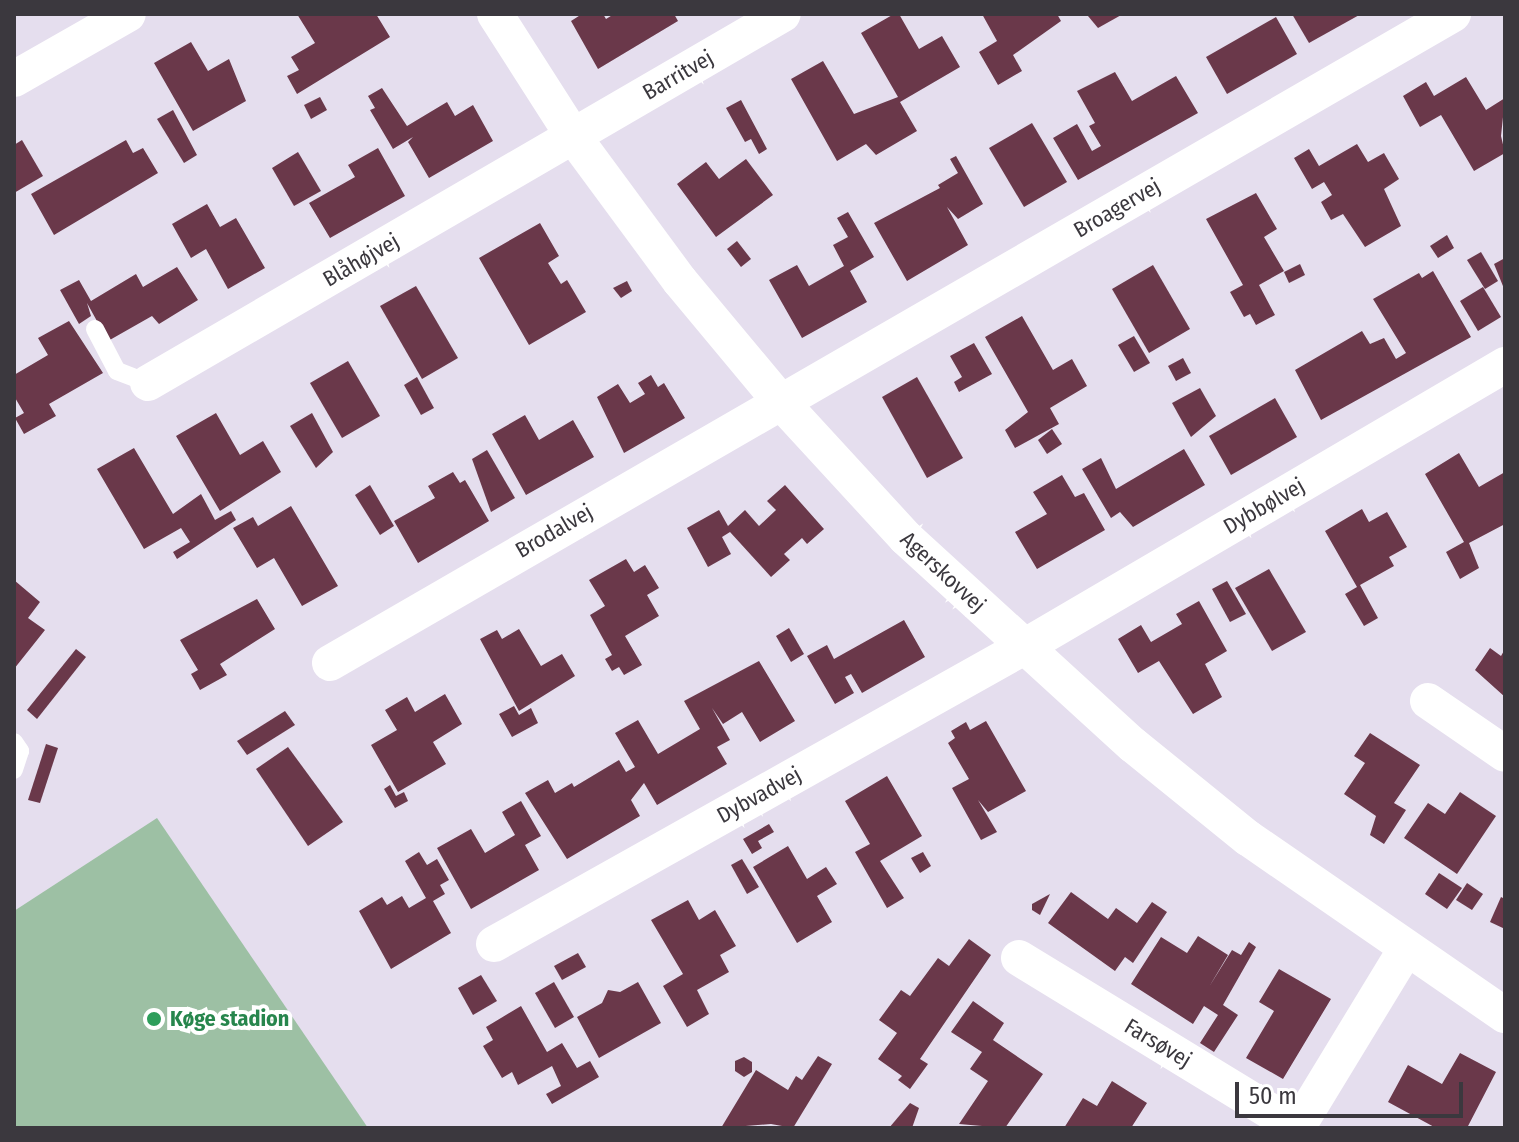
<!DOCTYPE html>
<meta charset="utf-8">
<style>
body{margin:0}
#map{position:relative;width:1519px;height:1142px;overflow:hidden;background:#e5deee;font-family:"Fira Sans Condensed",sans-serif}
div>[style]{position:absolute}
[style*='--x']{left:calc(var(--x)*1px);top:calc(var(--y)*1px);width:calc(var(--w)*1px);rotate:calc(var(--a)*1deg)}
.green>*{inset:0;background:#9dc0a4}
.building>*{inset:0;background:#6a384a}
.service>*{height:18px;margin:-9px;padding:0 9px;transform-origin:9px;border-radius:9px;background:#fff}
.minor>*{height:36px;margin:-18px;padding:0 18px;transform-origin:18px;border-radius:18px;background:#fff}
.dots>*{width:22px;height:22px;translate:-50% -50%;box-sizing:border-box;border:4px solid #fff;border-radius:50%}
span{translate:-50% -50%;white-space:nowrap;text-align:center;line-height:1.15;-webkit-text-stroke:8px #fff;paint-order:stroke}
.street-label{font-size:22px;color:#3b383e}
.leisure-label{font-size:22px;color:#27864d;font-weight:700}
.left{translate:0 -50%;text-align:left}
.frame{position:absolute;inset:0;border:16px solid #3b383e;pointer-events:none}
.scale{position:absolute;left:1235px;top:1082px;width:228px;height:36px;box-sizing:border-box;border:4px solid #3b383e;border-top:0;padding-left:10px;font-size:24px;line-height:28px;white-space:nowrap;color:#3b383e;-webkit-text-stroke:6px #fff;paint-order:stroke}
</style>
<div id="map">
<div class="green">
<div style="clip-path:polygon(157px 818px,368px 1128px,14px 1128px,14px 911px)"></div>
</div>
<div class="building">
<div style="clip-path:polygon(297px 14px,376px 14px,390px 37px,297px 94px,287px 76px,299px 70px,291px 57px,315px 43px)"></div>
<div style="clip-path:polygon(582px 14px,603px 14px,606px 19px,614px 14px,674px 14px,678px 21px,598px 69px,571px 21px)"></div>
<div style="clip-path:polygon(894px 14px,899px 14px,919px 49px,942px 36px,960px 67px,900px 102px,917px 131px,876px 155px,866px 144px,837px 161px,791px 79px,823px 61px,854px 114px,898px 97px,861px 33px)"></div>
<div style="clip-path:polygon(982px 14px,1057px 14px,1061px 21px,1013px 55px,1022px 71px,998px 85px,979px 52px,997px 41px)"></div>
<div style="clip-path:polygon(1092px 14px,1123px 14px,1098px 28px,1088px 16px)"></div>
<div style="clip-path:polygon(1292px 14px,1361px 14px,1309px 43px)"></div>
<div style="clip-path:polygon(1276px 17px,1297px 54px,1227px 94px,1206px 57px)"></div>
<div style="clip-path:polygon(191px 42px,208px 71px,229px 59px,246px 101px,193px 131px,154px 63px)"></div>
<div style="clip-path:polygon(1115px 72px,1132px 101px,1176px 76px,1198px 113px,1078px 180px,1053px 138px,1077px 124px,1092px 151px,1101px 146px,1089px 126px,1095px 123px,1077px 91px)"></div>
<div style="clip-path:polygon(1466px 77px,1486px 110px,1505px 98px,1501px 136px,1505px 153px,1474px 171px,1441px 115px,1420px 127px,1403px 96px,1426px 82px,1434px 96px)"></div>
<div style="clip-path:polygon(382px 88px,407px 126px,447px 102px,455px 116px,473px 105px,493px 141px,429px 178px,408px 142px,413px 137px,393px 149px,370px 110px,375px 108px,368px 96px)"></div>
<div style="clip-path:polygon(320px 97px,327px 110px,311px 119px,304px 105px)"></div>
<div style="clip-path:polygon(741px 100px,767px 149px,759px 154px,751px 139px,745px 142px,726px 108px)"></div>
<div style="clip-path:polygon(173px 110px,197px 155px,184px 163px,157px 119px)"></div>
<div style="clip-path:polygon(1032px 123px,1067px 182px,1024px 207px,989px 148px)"></div>
<div style="clip-path:polygon(22px 140px,43px 176px,14px 193px,14px 145px)"></div>
<div style="clip-path:polygon(126px 140px,133px 153px,143px 148px,158px 173px,54px 235px,31px 194px)"></div>
<div style="clip-path:polygon(1357px 144px,1368px 162px,1384px 153px,1399px 179px,1384px 189px,1401px 226px,1365px 247px,1343px 214px,1331px 220px,1321px 202px,1332px 195px,1324px 182px,1312px 189px,1294px 158px,1309px 149px,1319px 166px)"></div>
<div style="clip-path:polygon(378px 148px,405px 196px,330px 238px,309px 203px,355px 177px,348px 165px)"></div>
<div style="clip-path:polygon(298px 152px,321px 191px,294px 206px,272px 168px)"></div>
<div style="clip-path:polygon(956px 156px,983px 204px,958px 219px,947px 207px,968px 245px,907px 281px,874px 223px,940px 188px,938px 185px,958px 173px,950px 159px)"></div>
<div style="clip-path:polygon(746px 159px,773px 195px,716px 237px,677px 184px,706px 162px,719px 179px)"></div>
<div style="clip-path:polygon(1256px 193px,1277px 229px,1264px 237px,1284px 271px,1259px 285px,1275px 315px,1256px 325px,1250px 314px,1244px 317px,1230px 292px,1243px 285px,1206px 219px)"></div>
<div style="clip-path:polygon(207px 204px,220px 227px,236px 218px,265px 268px,228px 289px,206px 249px,191px 258px,172px 224px)"></div>
<div style="clip-path:polygon(848px 212px,874px 257px,850px 271px,867px 302px,802px 338px,769px 280px,797px 265px,809px 286px,844px 266px,833px 245px,848px 237px,837px 218px)"></div>
<div style="clip-path:polygon(540px 223px,559px 256px,548px 263px,561px 284px,567px 280px,586px 312px,529px 345px,479px 258px)"></div>
<div style="clip-path:polygon(1447px 235px,1454px 248px,1438px 258px,1430px 246px)"></div>
<div style="clip-path:polygon(737px 241px,751px 259px,741px 267px,727px 249px)"></div>
<div style="clip-path:polygon(1481px 252px,1498px 281px,1485px 289px,1467px 260px)"></div>
<div style="clip-path:polygon(1505px 258px,1505px 291px,1494px 264px)"></div>
<div style="clip-path:polygon(1300px 264px,1305px 275px,1289px 283px,1284px 272px)"></div>
<div style="clip-path:polygon(1153px 265px,1190px 329px,1149px 353px,1112px 289px)"></div>
<div style="clip-path:polygon(177px 267px,198px 300px,159px 324px,152px 316px,108px 341px,87px 303px,91px 316px,79px 324px,60px 290px,79px 280px,91px 301px,136px 274px,143px 287px)"></div>
<div style="clip-path:polygon(1433px 271px,1471px 337px,1321px 420px,1295px 370px,1362px 331px,1370px 344px,1384px 338px,1396px 359px,1406px 353px,1373px 299px,1419px 273px,1422px 278px)"></div>
<div style="clip-path:polygon(627px 281px,632px 291px,621px 298px,613px 288px)"></div>
<div style="clip-path:polygon(416px 286px,458px 358px,422px 379px,380px 306px)"></div>
<div style="clip-path:polygon(1483px 287px,1501px 317px,1478px 331px,1460px 301px)"></div>
<div style="clip-path:polygon(1022px 316px,1053px 370px,1072px 359px,1087px 386px,1050px 408px,1059px 424px,1015px 448px,1005px 430px,1028px 412px,985px 337px)"></div>
<div style="clip-path:polygon(69px 321px,103px 373px,49px 404px,56px 416px,24px 434px,15px 418px,24px 413px,14px 396px,14px 375px,48px 355px,38px 338px)"></div>
<div style="clip-path:polygon(1134px 336px,1150px 363px,1134px 372px,1118px 345px)"></div>
<div style="clip-path:polygon(974px 343px,992px 374px,959px 392px,954px 382px,962px 377px,950px 356px)"></div>
<div style="clip-path:polygon(1183px 358px,1191px 373px,1176px 381px,1168px 366px)"></div>
<div style="clip-path:polygon(348px 361px,380px 416px,342px 438px,310px 383px)"></div>
<div style="clip-path:polygon(651px 375px,658px 387px,664px 383px,685px 418px,624px 453px,597px 397px,618px 384px,630px 403px,645px 394px,638px 383px)"></div>
<div style="clip-path:polygon(417px 377px,434px 408px,421px 415px,404px 385px)"></div>
<div style="clip-path:polygon(917px 377px,963px 458px,927px 478px,882px 397px)"></div>
<div style="clip-path:polygon(1200px 388px,1216px 416px,1191px 437px,1172px 403px)"></div>
<div style="clip-path:polygon(1275px 398px,1297px 437px,1231px 475px,1209px 436px)"></div>
<div style="clip-path:polygon(216px 413px,240px 455px,263px 441px,281px 472px,220px 511px,176px 436px)"></div>
<div style="clip-path:polygon(312px 413px,333px 452px,316px 468px,290px 426px)"></div>
<div style="clip-path:polygon(525px 415px,539px 440px,573px 420px,594px 457px,526px 495px,492px 434px)"></div>
<div style="clip-path:polygon(1052px 429px,1062px 444px,1047px 454px,1038px 440px)"></div>
<div style="clip-path:polygon(134px 448px,173px 514px,201px 494px,215px 520px,231px 511px,236px 520px,177px 559px,173px 552px,190px 542px,181px 528px,144px 549px,97px 469px)"></div>
<div style="clip-path:polygon(1184px 449px,1205px 485px,1133px 527px,1120px 512px,1111px 518px,1082px 469px,1101px 458px,1116px 489px)"></div>
<div style="clip-path:polygon(487px 450px,515px 498px,491px 512px,472px 459px)"></div>
<div style="clip-path:polygon(1459px 453px,1479px 487px,1505px 472px,1505px 524px,1469px 543px,1479px 568px,1460px 579px,1446px 552px,1464px 542px,1425px 474px)"></div>
<div style="clip-path:polygon(453px 472px,460px 483px,465px 480px,489px 521px,418px 563px,394px 521px,435px 498px,428px 486px)"></div>
<div style="clip-path:polygon(1062px 475px,1075px 497px,1084px 493px,1105px 530px,1037px 569px,1015px 532px,1047px 514px,1033px 492px)"></div>
<div style="clip-path:polygon(370px 485px,394px 526px,380px 535px,355px 495px)"></div>
<div style="clip-path:polygon(785px 485px,824px 529px,807px 544px,802px 538px,784px 554px,790px 560px,771px 577px,730px 532px,722px 537px,731px 554px,708px 567px,687px 528px,719px 510px,728px 526px,745px 510px,759px 526px,776px 510px,767px 501px)"></div>
<div style="clip-path:polygon(291px 506px,338px 586px,302px 606px,274px 558px,257px 568px,233px 528px,253px 517px,258px 526px)"></div>
<div style="clip-path:polygon(1362px 509px,1369px 522px,1387px 512px,1407px 547px,1389px 557px,1394px 566px,1360px 585px,1378px 618px,1364px 626px,1345px 594px,1357px 587px,1325px 531px)"></div>
<div style="clip-path:polygon(626px 559px,634px 572px,645px 565px,659px 588px,647px 595px,659px 616px,625px 636px,642px 665px,624px 675px,619px 667px,612px 671px,605px 659px,612px 655px,590px 615px,605px 606px,589px 580px)"></div>
<div style="clip-path:polygon(1269px 569px,1306px 632px,1272px 651px,1235px 588px)"></div>
<div style="clip-path:polygon(14px 580px,40px 602px,28px 618px,45px 630px,14px 669px)"></div>
<div style="clip-path:polygon(1227px 581px,1246px 614px,1230px 622px,1212px 589px)"></div>
<div style="clip-path:polygon(257px 599px,275px 629px,220px 664px,227px 675px,200px 690px,191px 674px,198px 670px,180px 640px)"></div>
<div style="clip-path:polygon(1199px 601px,1227px 651px,1205px 664px,1222px 697px,1193px 714px,1159px 661px,1138px 673px,1118px 639px,1141px 625px,1151px 642px,1182px 624px,1176px 614px)"></div>
<div style="clip-path:polygon(904px 620px,925px 657px,862px 693px,851px 674px,845px 677px,854px 693px,835px 704px,807px 656px,827px 645px,834px 659px)"></div>
<div style="clip-path:polygon(789px 628px,804px 654px,791px 662px,776px 636px)"></div>
<div style="clip-path:polygon(519px 629px,541px 666px,562px 654px,575px 676px,519px 711px,480px 639px,497px 630px,502px 639px)"></div>
<div style="clip-path:polygon(1490px 648px,1501px 656px,1505px 649px,1505px 697px,1475px 670px)"></div>
<div style="clip-path:polygon(76px 649px,86px 657px,37px 719px,27px 710px)"></div>
<div style="clip-path:polygon(759px 661px,795px 721px,760px 742px,742px 712px,723px 724px,712px 708px,730px 740px,717px 747px,727px 764px,657px 805px,644px 783px,631px 800px,640px 816px,567px 859px,525px 793px,548px 780px,555px 793px,572px 783px,574px 787px,619px 760px,626px 772px,635px 767px,615px 733px,638px 720px,658px 754px,700px 729px,684px 701px)"></div>
<div style="clip-path:polygon(445px 694px,462px 724px,433px 742px,446px 764px,398px 792px,371px 745px,397px 730px,385px 710px,407px 697px,415px 712px)"></div>
<div style="clip-path:polygon(514px 706px,519px 715px,531px 708px,538px 723px,512px 737px,499px 714px)"></div>
<div style="clip-path:polygon(285px 711px,295px 725px,247px 755px,237px 741px)"></div>
<div style="clip-path:polygon(986px 721px,1026px 791px,988px 812px,978px 800px,997px 832px,981px 840px,952px 788px,969px 779px,948px 743px,955px 738px,951px 731px,966px 722px,970px 730px)"></div>
<div style="clip-path:polygon(1370px 733px,1420px 765px,1394px 803px,1406px 810px,1384px 844px,1370px 835px,1376px 816px,1344px 794px,1365px 763px,1354px 756px)"></div>
<div style="clip-path:polygon(46px 744px,58px 748px,40px 803px,28px 800px)"></div>
<div style="clip-path:polygon(288px 747px,343px 822px,308px 846px,256px 769px)"></div>
<div style="clip-path:polygon(887px 776px,922px 836px,880px 861px,904px 898px,887px 908px,855px 852px,870px 844px,845px 801px)"></div>
<div style="clip-path:polygon(390px 785px,396px 796px,404px 792px,408px 801px,395px 808px,384px 789px)"></div>
<div style="clip-path:polygon(1460px 792px,1496px 816px,1457px 874px,1404px 838px,1428px 803px,1445px 814px)"></div>
<div style="clip-path:polygon(521px 801px,541px 836px,525px 845px,539px 870px,471px 909px,437px 848px,471px 829px,485px 853px,515px 835px,502px 812px)"></div>
<div style="clip-path:polygon(769px 824px,774px 832px,758px 841px,762px 848px,752px 854px,743px 839px)"></div>
<div style="clip-path:polygon(788px 846px,807px 879px,826px 867px,837px 884px,817px 896px,832px 922px,797px 943px,753px 867px)"></div>
<div style="clip-path:polygon(419px 852px,427px 865px,437px 859px,449px 880px,440px 885px,445px 894px,433px 901px,451px 933px,391px 969px,359px 911px,382px 897px,387px 905px,402px 896px,409px 908px,426px 898px,405px 861px)"></div>
<div style="clip-path:polygon(923px 852px,931px 866px,920px 873px,911px 858px)"></div>
<div style="clip-path:polygon(742px 859px,759px 887px,747px 894px,731px 865px)"></div>
<div style="clip-path:polygon(1439px 873px,1462px 888px,1447px 909px,1425px 894px)"></div>
<div style="clip-path:polygon(1467px 883px,1483px 894px,1472px 910px,1456px 900px)"></div>
<div style="clip-path:polygon(1071px 892px,1108px 919px,1116px 908px,1137px 923px,1152px 902px,1167px 912px,1133px 963px,1125px 957px,1115px 971px,1048px 923px)"></div>
<div style="clip-path:polygon(1050px 894px,1040px 915px,1032px 910px,1032px 904px)"></div>
<div style="clip-path:polygon(1501px 897px,1505px 899px,1505px 929px,1490px 922px)"></div>
<div style="clip-path:polygon(688px 900px,699px 920px,715px 910px,736px 946px,720px 955px,729px 972px,697px 990px,709px 1014px,687px 1027px,663px 986px,683px 974px,651px 920px)"></div>
<div style="clip-path:polygon(1198px 936px,1228px 955px,1209px 987px,1232px 950px,1241px 955px,1249px 942px,1256px 947px,1223px 1005px,1238px 1015px,1214px 1052px,1200px 1043px,1218px 1015px,1204px 1006px,1193px 1024px,1131px 984px,1161px 937px,1187px 953px)"></div>
<div style="clip-path:polygon(969px 939px,991px 955px,920px 1059px,928px 1064px,910px 1089px,898px 1080px,902px 1076px,878px 1059px,897px 1033px,879px 1020px,901px 990px,910px 996px,938px 958px,949px 966px)"></div>
<div style="clip-path:polygon(578px 953px,586px 967px,562px 980px,554px 966px)"></div>
<div style="clip-path:polygon(1279px 969px,1331px 999px,1283px 1079px,1246px 1058px,1274px 1011px,1259px 1002px)"></div>
<div style="clip-path:polygon(481px 975px,497px 1001px,473px 1015px,458px 988px)"></div>
<div style="clip-path:polygon(554px 982px,574px 1017px,555px 1028px,535px 993px)"></div>
<div style="clip-path:polygon(638px 982px,661px 1023px,599px 1058px,577px 1017px,602px 1003px,608px 990px,620px 992px)"></div>
<div style="clip-path:polygon(973px 1001px,1004px 1023px,993px 1040px,1043px 1074px,1005px 1128px,959px 1124px,988px 1081px,970px 1069px,982px 1052px,951px 1032px)"></div>
<div style="clip-path:polygon(521px 1006px,547px 1052px,562px 1043px,577px 1068px,590px 1061px,599px 1077px,552px 1104px,546px 1094px,561px 1086px,552px 1066px,518px 1085px,512px 1072px,502px 1078px,483px 1046px,493px 1040px,486px 1027px)"></div>
<div style="clip-path:polygon(1460px 1053px,1496px 1072px,1467px 1128px,1436px 1128px,1388px 1102px,1408px 1065px,1442px 1084px)"></div>
<div style="clip-path:polygon(818px 1056px,832px 1064px,793px 1128px,771px 1124px,721px 1128px,756px 1070px,788px 1090px,796px 1076px,802px 1080px)"></div>
<div style="clip-path:polygon(744px 1057px,752px 1062px,752px 1072px,744px 1077px,735px 1071px,735px 1061px)"></div>
<div style="clip-path:polygon(1112px 1081px,1147px 1103px,1131px 1128px,1064px 1128px,1083px 1098px,1097px 1106px)"></div>
<div style="clip-path:polygon(910px 1103px,919px 1108px,912px 1128px,889px 1128px)"></div>
</div>
<div class="service">
<div style="--x:95;--y:329;--w:47;--a:62.4"></div>
<div style="--x:117;--y:371;--w:33;--a:21"></div>
<div style="--x:14;--y:742;--w:11;--a:56"></div>
<div style="--x:20;--y:751;--w:20;--a:108"></div>
</div>
<div class="minor">
<div style="--x:495;--y:14;--w:145;--a:57.4"></div>
<div style="--x:573;--y:136;--w:180;--a:53.6"></div>
<div style="--x:680;--y:281;--w:156;--a:50.2"></div>
<div style="--x:780;--y:401;--w:186;--a:47.4"></div>
<div style="--x:906;--y:538;--w:307;--a:42.4"></div>
<div style="--x:1133;--y:745;--w:148;--a:39"></div>
<div style="--x:1248;--y:838;--w:312;--a:34.6"></div>
<div style="--x:14;--y:79;--w:131;--a:-29.7"></div>
<div style="--x:148;--y:383;--w:734;--a:-30.16"></div>
<div style="--x:330;--y:663;--w:1297;--a:-30.02"></div>
<div style="--x:1428;--y:701;--w:93;--a:34.5"></div>
<div style="--x:494;--y:944;--w:608;--a:-29.27"></div>
<div style="--x:1024;--y:647;--w:558;--a:-30.38"></div>
<div style="--x:1019;--y:958;--w:326;--a:31.4"></div>
<div style="--x:1297;--y:1128;--w:210;--a:-58.7"></div>
</div>
<div class="dots">
<div style="left:154px;top:1019px;background:#2e9e5b"></div>
</div>
<div class="street-label">
<span style="left:678px;top:75px;rotate:-30deg">Barritvej</span>
<span style="left:1117px;top:208px;rotate:-30deg">Broagervej</span>
<span style="left:361px;top:260px;rotate:-30deg">Blåhøjvej</span>
<span style="left:1264px;top:506px;rotate:-30deg">Dybbølvej</span>
<span style="left:554px;top:531px;rotate:-30deg">Brodalvej</span>
<span style="left:943px;top:572px;rotate:43deg">Agerskovvej</span>
<span style="left:759px;top:795px;rotate:-29deg">Dybvadvej</span>
<span style="left:1158px;top:1043px;rotate:31deg">Farsøvej</span>
</div>
<div class="leisure-label">
<span class="left" style="left:170px;top:1019px">Køge stadion</span>
</div>
<div class="frame"></div>
<div class="scale">50 m</div>
</div>
